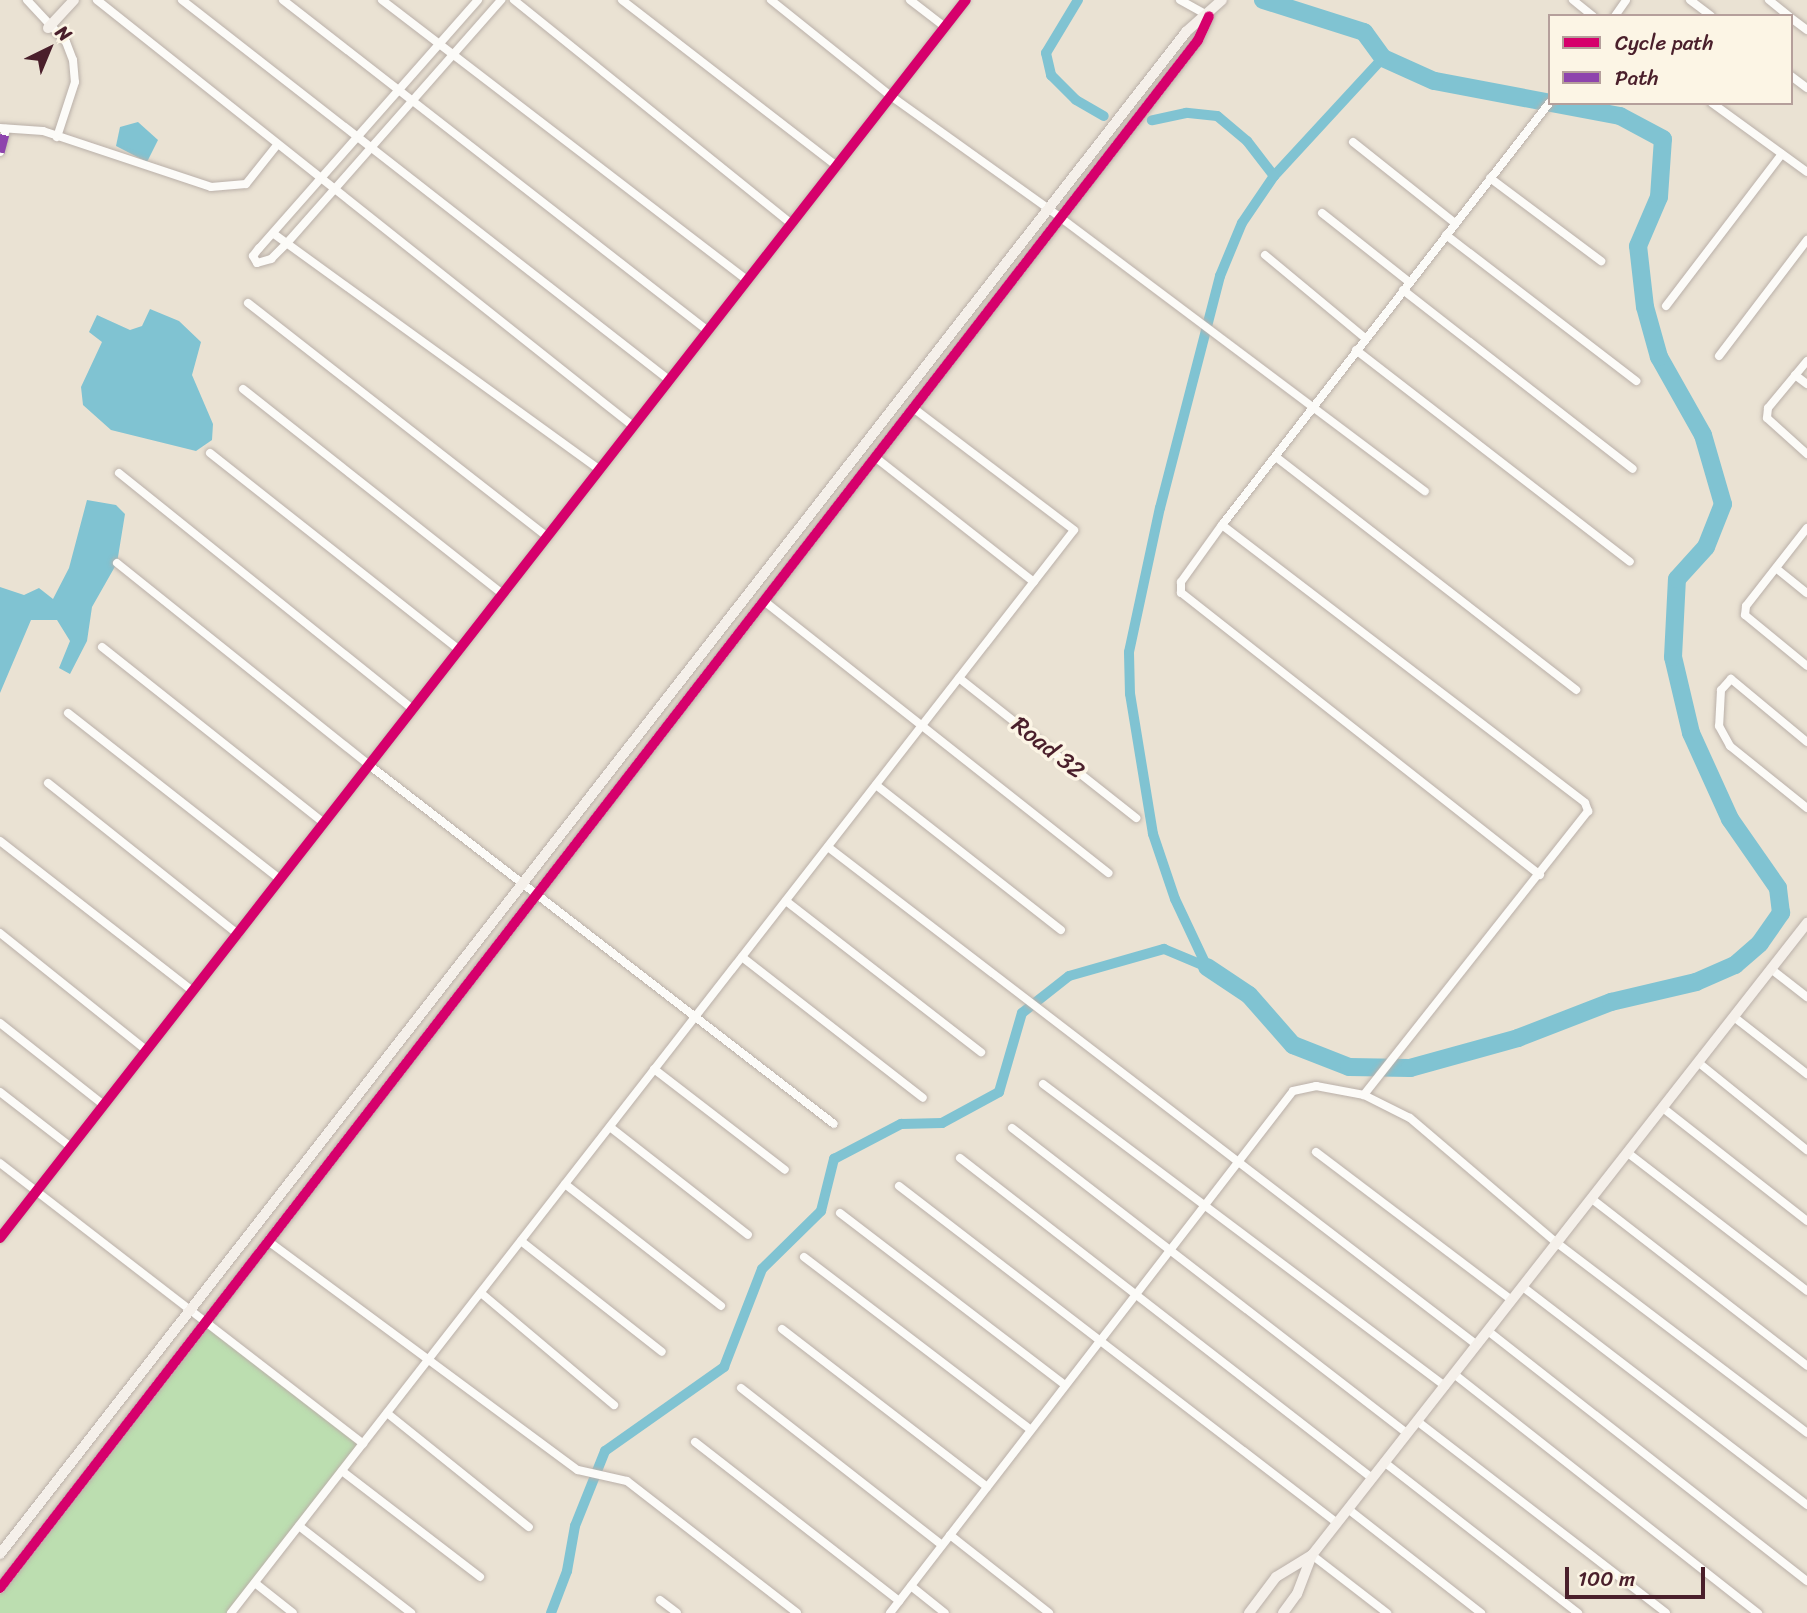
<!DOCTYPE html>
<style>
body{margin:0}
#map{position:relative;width:1807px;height:1613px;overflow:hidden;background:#eae2d3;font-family:Sriracha,sans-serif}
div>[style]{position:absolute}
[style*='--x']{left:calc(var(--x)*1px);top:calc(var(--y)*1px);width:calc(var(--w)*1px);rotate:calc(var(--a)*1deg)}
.green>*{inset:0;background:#bcdeb0}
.water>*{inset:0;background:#80c3d2}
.canal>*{height:10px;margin:-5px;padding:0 5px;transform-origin:5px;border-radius:5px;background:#80c3d2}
.river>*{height:18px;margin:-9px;padding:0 9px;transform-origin:9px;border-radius:9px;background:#80c3d2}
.roads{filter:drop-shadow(0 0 2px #bab0a9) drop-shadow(0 0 2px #bab0a9)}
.street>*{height:8px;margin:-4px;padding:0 4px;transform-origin:4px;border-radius:4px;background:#fcfbf8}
.secondary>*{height:10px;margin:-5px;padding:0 5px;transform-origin:5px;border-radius:5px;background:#f5f0ea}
.quiet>*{height:9px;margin-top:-4.5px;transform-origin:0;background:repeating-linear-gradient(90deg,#8e44ad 0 18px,transparent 0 27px)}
.cycleway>*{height:10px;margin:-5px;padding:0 5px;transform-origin:5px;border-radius:5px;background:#d6006c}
span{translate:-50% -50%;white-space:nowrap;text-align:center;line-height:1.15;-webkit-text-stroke:7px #fcf5e5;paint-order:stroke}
.street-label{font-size:24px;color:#4a1f2b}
.legend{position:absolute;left:1548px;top:14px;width:245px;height:91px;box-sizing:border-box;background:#fcf5e5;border:2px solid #b59f9b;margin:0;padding:9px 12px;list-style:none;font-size:21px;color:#4a1f2b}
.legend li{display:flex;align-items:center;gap:14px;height:35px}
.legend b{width:35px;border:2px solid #b59f9b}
.north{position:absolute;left:14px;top:14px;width:70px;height:70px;-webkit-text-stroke:5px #fcf5e5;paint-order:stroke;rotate:43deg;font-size:19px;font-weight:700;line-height:28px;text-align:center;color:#4a1f2b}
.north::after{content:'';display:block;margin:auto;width:24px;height:32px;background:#4a1f2b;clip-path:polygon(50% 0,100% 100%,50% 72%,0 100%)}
.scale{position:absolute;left:1565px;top:1567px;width:140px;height:32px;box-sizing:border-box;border:4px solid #4a1f2b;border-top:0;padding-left:9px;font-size:21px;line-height:24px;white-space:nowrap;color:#4a1f2b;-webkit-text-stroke:5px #fcf5e5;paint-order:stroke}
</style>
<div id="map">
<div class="green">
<div style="clip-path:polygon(206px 1322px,363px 1444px,231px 1613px,0 1613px,0 1588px)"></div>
</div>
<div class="water">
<div style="clip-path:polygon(138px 122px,158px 140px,147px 162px,116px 146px,120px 127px)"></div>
<div style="clip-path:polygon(150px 309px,179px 321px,201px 342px,192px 375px,213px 424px,212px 440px,196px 451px,111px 430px,83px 405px,81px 387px,102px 342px,89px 332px,97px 315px,130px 330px,142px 326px)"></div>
<div style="clip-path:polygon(87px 500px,116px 505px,125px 514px,117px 563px,92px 607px,87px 641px,70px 674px,59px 668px,70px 641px,57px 620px,31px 620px,0 693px,0 587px,24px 595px,39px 588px,53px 599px,69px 568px)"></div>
</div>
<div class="canal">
<div style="--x:1078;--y:0;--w:62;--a:121.1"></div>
<div style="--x:1046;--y:53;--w:23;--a:77"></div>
<div style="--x:1051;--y:75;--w:35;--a:45"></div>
<div style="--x:1076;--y:100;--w:32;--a:30"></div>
<div style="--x:1274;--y:176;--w:161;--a:-47.3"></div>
<div style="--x:551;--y:1613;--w:45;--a:-69.1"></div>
<div style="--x:567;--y:1571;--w:46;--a:-79.9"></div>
<div style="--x:575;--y:1526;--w:81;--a:-68.2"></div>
<div style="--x:605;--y:1451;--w:146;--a:-35.2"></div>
<div style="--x:724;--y:1367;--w:105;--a:-68.8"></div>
<div style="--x:762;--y:1269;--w:83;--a:-44.5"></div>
<div style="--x:821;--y:1211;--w:54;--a:-76"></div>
<div style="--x:834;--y:1159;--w:76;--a:-27.6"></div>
<div style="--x:901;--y:1124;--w:41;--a:-1.4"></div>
<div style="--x:942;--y:1123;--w:65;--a:-28.5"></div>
<div style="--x:999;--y:1092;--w:82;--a:-73.8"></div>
<div style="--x:1022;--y:1013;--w:60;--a:-38.2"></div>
<div style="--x:1069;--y:976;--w:99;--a:-15.9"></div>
<div style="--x:1164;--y:949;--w:47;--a:22.7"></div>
<div style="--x:1207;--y:967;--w:75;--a:-115.2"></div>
<div style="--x:1175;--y:899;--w:69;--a:-108.7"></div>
<div style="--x:1153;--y:834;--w:142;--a:-99.3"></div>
<div style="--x:1130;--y:694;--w:42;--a:-91.4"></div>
<div style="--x:1129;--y:652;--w:147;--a:-77.9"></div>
<div style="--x:1160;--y:508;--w:240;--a:-75.5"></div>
<div style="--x:1220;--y:276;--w:57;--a:-67.5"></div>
<div style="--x:1242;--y:223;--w:57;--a:-55.8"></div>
<div style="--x:1274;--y:176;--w:44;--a:-127.6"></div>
<div style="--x:1247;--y:141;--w:39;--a:-140"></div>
<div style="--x:1217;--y:116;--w:31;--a:-174"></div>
<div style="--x:1186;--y:113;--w:35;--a:168"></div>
</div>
<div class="river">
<div style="--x:1207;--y:967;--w:50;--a:33.7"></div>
<div style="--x:1249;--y:995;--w:67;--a:48.7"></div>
<div style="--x:1293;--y:1045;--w:60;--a:21.4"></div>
<div style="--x:1349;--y:1067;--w:61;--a:0.9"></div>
<div style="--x:1410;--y:1068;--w:112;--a:-15.5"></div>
<div style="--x:1518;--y:1038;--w:100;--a:-21.2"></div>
<div style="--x:1611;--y:1002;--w:87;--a:-13.2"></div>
<div style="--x:1696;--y:982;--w:43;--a:-23.6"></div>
<div style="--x:1735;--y:965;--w:33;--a:-41"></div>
<div style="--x:1760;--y:943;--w:37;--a:-55"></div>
<div style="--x:1781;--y:913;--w:25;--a:-97"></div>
<div style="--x:1778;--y:888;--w:84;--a:-124.8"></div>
<div style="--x:1730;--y:819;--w:94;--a:-114.4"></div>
<div style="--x:1691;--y:733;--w:78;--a:-103.3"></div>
<div style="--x:1673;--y:657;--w:78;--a:-87.1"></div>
<div style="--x:1677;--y:579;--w:43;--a:-47.8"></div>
<div style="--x:1706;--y:547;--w:46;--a:-68.4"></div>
<div style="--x:1723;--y:504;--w:72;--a:-106.2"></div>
<div style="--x:1703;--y:435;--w:90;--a:-119.4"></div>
<div style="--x:1659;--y:357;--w:52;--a:-105.6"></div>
<div style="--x:1645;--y:307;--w:61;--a:-96.5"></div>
<div style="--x:1638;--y:246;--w:53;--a:-66.8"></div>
<div style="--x:1659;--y:197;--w:58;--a:-86.1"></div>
<div style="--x:1663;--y:139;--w:49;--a:-151.9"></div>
<div style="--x:1620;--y:116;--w:189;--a:-169.3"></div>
<div style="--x:1434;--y:81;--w:56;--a:-155.7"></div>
<div style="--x:1383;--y:58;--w:32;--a:-126"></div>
<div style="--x:1364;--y:32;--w:106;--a:-162.4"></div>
</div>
<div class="roads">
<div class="street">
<div style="--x:27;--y:0;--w:57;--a:47.1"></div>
<div style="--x:66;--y:42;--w:19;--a:69"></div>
<div style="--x:73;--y:60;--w:22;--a:85"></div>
<div style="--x:75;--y:82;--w:58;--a:108.1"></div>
<div style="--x:97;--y:0;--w:685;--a:38.48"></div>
<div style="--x:182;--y:0;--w:618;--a:37.96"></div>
<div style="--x:283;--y:0;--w:539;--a:37.91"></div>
<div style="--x:382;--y:0;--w:460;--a:37.5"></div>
<div style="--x:478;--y:0;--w:331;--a:131.4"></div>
<div style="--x:259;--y:248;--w:10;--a:127"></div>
<div style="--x:253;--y:256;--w:8;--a:60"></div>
<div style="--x:257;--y:263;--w:15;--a:-16"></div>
<div style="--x:271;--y:259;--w:23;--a:-45"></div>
<div style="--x:287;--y:243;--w:324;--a:-48.6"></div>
<div style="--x:514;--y:0;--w:357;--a:38.9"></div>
<div style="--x:622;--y:0;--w:272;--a:37.7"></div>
<div style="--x:771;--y:0;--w:154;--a:38.7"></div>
<div style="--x:891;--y:96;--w:194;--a:35.6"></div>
<div style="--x:1049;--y:209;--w:470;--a:36.9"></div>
<div style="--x:910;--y:0;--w:44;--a:37.6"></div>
<div style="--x:1180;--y:0;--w:33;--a:29"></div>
<div style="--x:1573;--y:0;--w:26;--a:39"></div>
<div style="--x:1690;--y:0;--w:26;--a:37"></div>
<div style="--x:1769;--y:0;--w:26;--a:39"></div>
<div style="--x:1615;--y:16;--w:19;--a:-55"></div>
<div style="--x:1791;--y:18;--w:20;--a:37"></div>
<div style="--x:1791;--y:76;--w:20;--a:37"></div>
<div style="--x:1712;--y:103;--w:117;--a:36"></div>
<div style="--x:0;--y:128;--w:43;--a:4"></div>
<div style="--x:43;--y:131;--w:177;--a:18.4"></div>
<div style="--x:211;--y:187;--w:35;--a:-5"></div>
<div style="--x:246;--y:184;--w:50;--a:-51.5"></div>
<div style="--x:1353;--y:142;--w:130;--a:38.5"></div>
<div style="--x:0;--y:152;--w:24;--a:-75"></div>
<div style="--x:1490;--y:178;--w:139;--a:36.8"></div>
<div style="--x:1322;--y:213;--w:111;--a:38.4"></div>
<div style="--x:274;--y:234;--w:402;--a:35.9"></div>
<div style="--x:1446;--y:235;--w:240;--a:37.5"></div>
<div style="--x:1265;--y:255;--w:130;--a:39.7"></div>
<div style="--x:1403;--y:290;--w:291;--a:37.9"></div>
<div style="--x:248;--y:303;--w:380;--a:38"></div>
<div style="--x:1666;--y:306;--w:191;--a:-52.7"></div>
<div style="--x:1356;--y:350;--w:346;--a:37.7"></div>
<div style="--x:1719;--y:356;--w:146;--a:-52.8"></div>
<div style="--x:1807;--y:361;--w:61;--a:129.7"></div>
<div style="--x:1768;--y:408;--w:10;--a:96"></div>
<div style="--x:1767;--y:418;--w:54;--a:42"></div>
<div style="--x:1795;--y:375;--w:15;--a:37"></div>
<div style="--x:243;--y:389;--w:331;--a:38.3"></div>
<div style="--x:210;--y:453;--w:318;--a:38.3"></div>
<div style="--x:875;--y:457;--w:202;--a:38.2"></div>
<div style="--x:1276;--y:457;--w:380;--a:37.8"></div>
<div style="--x:119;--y:473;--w:377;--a:38.8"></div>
<div style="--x:1222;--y:525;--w:457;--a:37.4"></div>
<div style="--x:1585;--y:803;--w:9;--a:69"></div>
<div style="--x:1588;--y:811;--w:362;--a:128.3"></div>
<div style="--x:1807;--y:528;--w:99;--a:128"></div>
<div style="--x:1746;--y:606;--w:9;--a:96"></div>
<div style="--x:1745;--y:615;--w:80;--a:39.4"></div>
<div style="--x:117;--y:563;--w:323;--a:38.7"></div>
<div style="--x:369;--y:765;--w:587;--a:37.67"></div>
<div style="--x:1777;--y:569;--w:38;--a:39"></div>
<div style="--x:764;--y:601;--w:439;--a:38.3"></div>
<div style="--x:102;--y:647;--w:283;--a:38.4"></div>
<div style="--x:959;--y:678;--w:226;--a:38.3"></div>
<div style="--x:68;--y:713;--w:269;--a:38.1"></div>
<div style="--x:1807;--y:742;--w:99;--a:-140.3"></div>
<div style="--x:1731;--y:679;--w:15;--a:132"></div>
<div style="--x:1721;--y:690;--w:36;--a:93"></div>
<div style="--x:1719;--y:726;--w:23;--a:61"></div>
<div style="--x:1730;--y:746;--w:99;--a:38.8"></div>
<div style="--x:48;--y:783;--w:243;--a:38.5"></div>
<div style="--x:876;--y:785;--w:235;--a:38.1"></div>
<div style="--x:0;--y:841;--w:244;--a:37.9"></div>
<div style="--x:828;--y:847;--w:818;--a:37.5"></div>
<div style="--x:1540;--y:875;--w:457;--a:-141.8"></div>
<div style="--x:1181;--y:593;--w:11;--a:-90"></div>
<div style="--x:1181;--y:582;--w:70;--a:-54.3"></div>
<div style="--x:1222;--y:525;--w:535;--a:-52.21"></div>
<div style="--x:786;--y:901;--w:247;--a:37.8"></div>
<div style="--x:0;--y:933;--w:187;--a:38.7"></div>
<div style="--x:742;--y:957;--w:229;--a:37.9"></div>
<div style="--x:1771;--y:969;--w:46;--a:37.9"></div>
<div style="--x:1734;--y:1017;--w:93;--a:38"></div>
<div style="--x:0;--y:1023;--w:132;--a:38.3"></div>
<div style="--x:1699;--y:1063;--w:139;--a:38.9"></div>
<div style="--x:654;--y:1069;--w:165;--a:37.6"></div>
<div style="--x:1043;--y:1084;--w:503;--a:36.92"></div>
<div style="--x:0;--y:1092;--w:90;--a:37.8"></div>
<div style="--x:1663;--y:1108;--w:183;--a:38.1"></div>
<div style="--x:610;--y:1127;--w:175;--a:38"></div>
<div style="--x:1012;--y:1128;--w:499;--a:37.7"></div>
<div style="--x:1316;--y:1152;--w:246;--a:37.1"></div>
<div style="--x:1628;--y:1153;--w:226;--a:37.6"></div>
<div style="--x:960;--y:1158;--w:522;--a:37.84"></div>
<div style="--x:0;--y:1163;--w:459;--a:37.7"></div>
<div style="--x:565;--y:1184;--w:198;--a:38"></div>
<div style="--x:899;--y:1186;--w:553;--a:37.57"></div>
<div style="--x:1592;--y:1199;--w:272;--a:37.8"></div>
<div style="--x:840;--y:1213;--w:283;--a:37.4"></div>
<div style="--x:0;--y:1238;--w:1570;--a:-52.04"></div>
<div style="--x:268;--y:1241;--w:385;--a:36.5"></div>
<div style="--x:578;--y:1470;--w:50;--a:12.7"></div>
<div style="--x:627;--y:1481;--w:215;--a:37.8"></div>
<div style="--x:521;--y:1241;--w:179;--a:38.2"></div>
<div style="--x:804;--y:1257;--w:285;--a:37.3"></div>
<div style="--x:1523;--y:1287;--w:358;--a:37.5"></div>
<div style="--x:481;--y:1293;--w:174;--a:40.1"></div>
<div style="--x:782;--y:1329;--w:259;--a:37.6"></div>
<div style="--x:1488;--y:1331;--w:405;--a:38.1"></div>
<div style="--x:1454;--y:1374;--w:387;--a:38.2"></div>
<div style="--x:741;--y:1388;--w:255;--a:38"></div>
<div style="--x:387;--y:1413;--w:182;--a:38.8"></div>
<div style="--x:1417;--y:1421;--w:314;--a:37.6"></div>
<div style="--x:695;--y:1442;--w:259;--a:37.9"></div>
<div style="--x:1384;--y:1462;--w:246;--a:37.9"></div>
<div style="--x:342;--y:1471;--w:174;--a:37.5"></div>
<div style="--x:1348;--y:1509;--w:169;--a:38"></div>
<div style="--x:299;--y:1526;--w:142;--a:37.8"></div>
<div style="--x:950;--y:1535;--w:126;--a:38.2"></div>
<div style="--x:1312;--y:1555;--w:95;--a:37.7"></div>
<div style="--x:255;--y:1583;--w:48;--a:38.3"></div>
<div style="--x:911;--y:1586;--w:43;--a:38.5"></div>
<div style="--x:660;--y:1600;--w:21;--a:37"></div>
<div style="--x:231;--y:1613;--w:1372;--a:-52.1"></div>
<div style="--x:1074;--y:530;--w:202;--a:-142.8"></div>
<div style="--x:890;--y:1613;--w:659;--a:-52.33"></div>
<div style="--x:1293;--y:1091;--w:24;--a:-12"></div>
<div style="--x:1316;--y:1086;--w:49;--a:10.6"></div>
<div style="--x:1364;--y:1095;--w:51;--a:26.6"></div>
<div style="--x:1410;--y:1118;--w:193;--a:40.4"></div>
<div style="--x:1557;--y:1243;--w:314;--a:37.2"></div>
</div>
<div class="secondary">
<div style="--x:48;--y:28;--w:38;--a:-47"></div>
<div style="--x:0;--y:1554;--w:1930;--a:-52.07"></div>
<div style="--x:1186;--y:32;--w:48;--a:-41.6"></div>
<div style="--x:0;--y:1588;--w:1957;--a:-52.26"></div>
<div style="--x:1198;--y:40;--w:26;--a:-65"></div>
<div style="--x:1249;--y:1613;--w:45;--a:-53.1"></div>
<div style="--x:1276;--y:1577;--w:42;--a:-31.4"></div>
<div style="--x:1283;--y:1613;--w:24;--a:-54"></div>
<div style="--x:1297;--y:1594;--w:42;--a:-69"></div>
<div style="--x:1312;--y:1555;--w:803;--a:-51.93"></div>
</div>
</div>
<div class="quiet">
<div style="--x:0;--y:152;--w:24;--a:-75"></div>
</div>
<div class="cycleway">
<div style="--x:0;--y:1238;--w:1570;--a:-52.04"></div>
<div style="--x:0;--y:1588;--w:1957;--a:-52.26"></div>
<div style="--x:1198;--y:40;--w:26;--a:-65"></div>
</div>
<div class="street-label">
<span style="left:1048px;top:748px;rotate:38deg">Road 32</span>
</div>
<ul class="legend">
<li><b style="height:9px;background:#d6006c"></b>Cycle path</li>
<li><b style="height:9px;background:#8e44ad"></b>Path</li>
</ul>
<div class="north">N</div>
<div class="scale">100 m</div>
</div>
